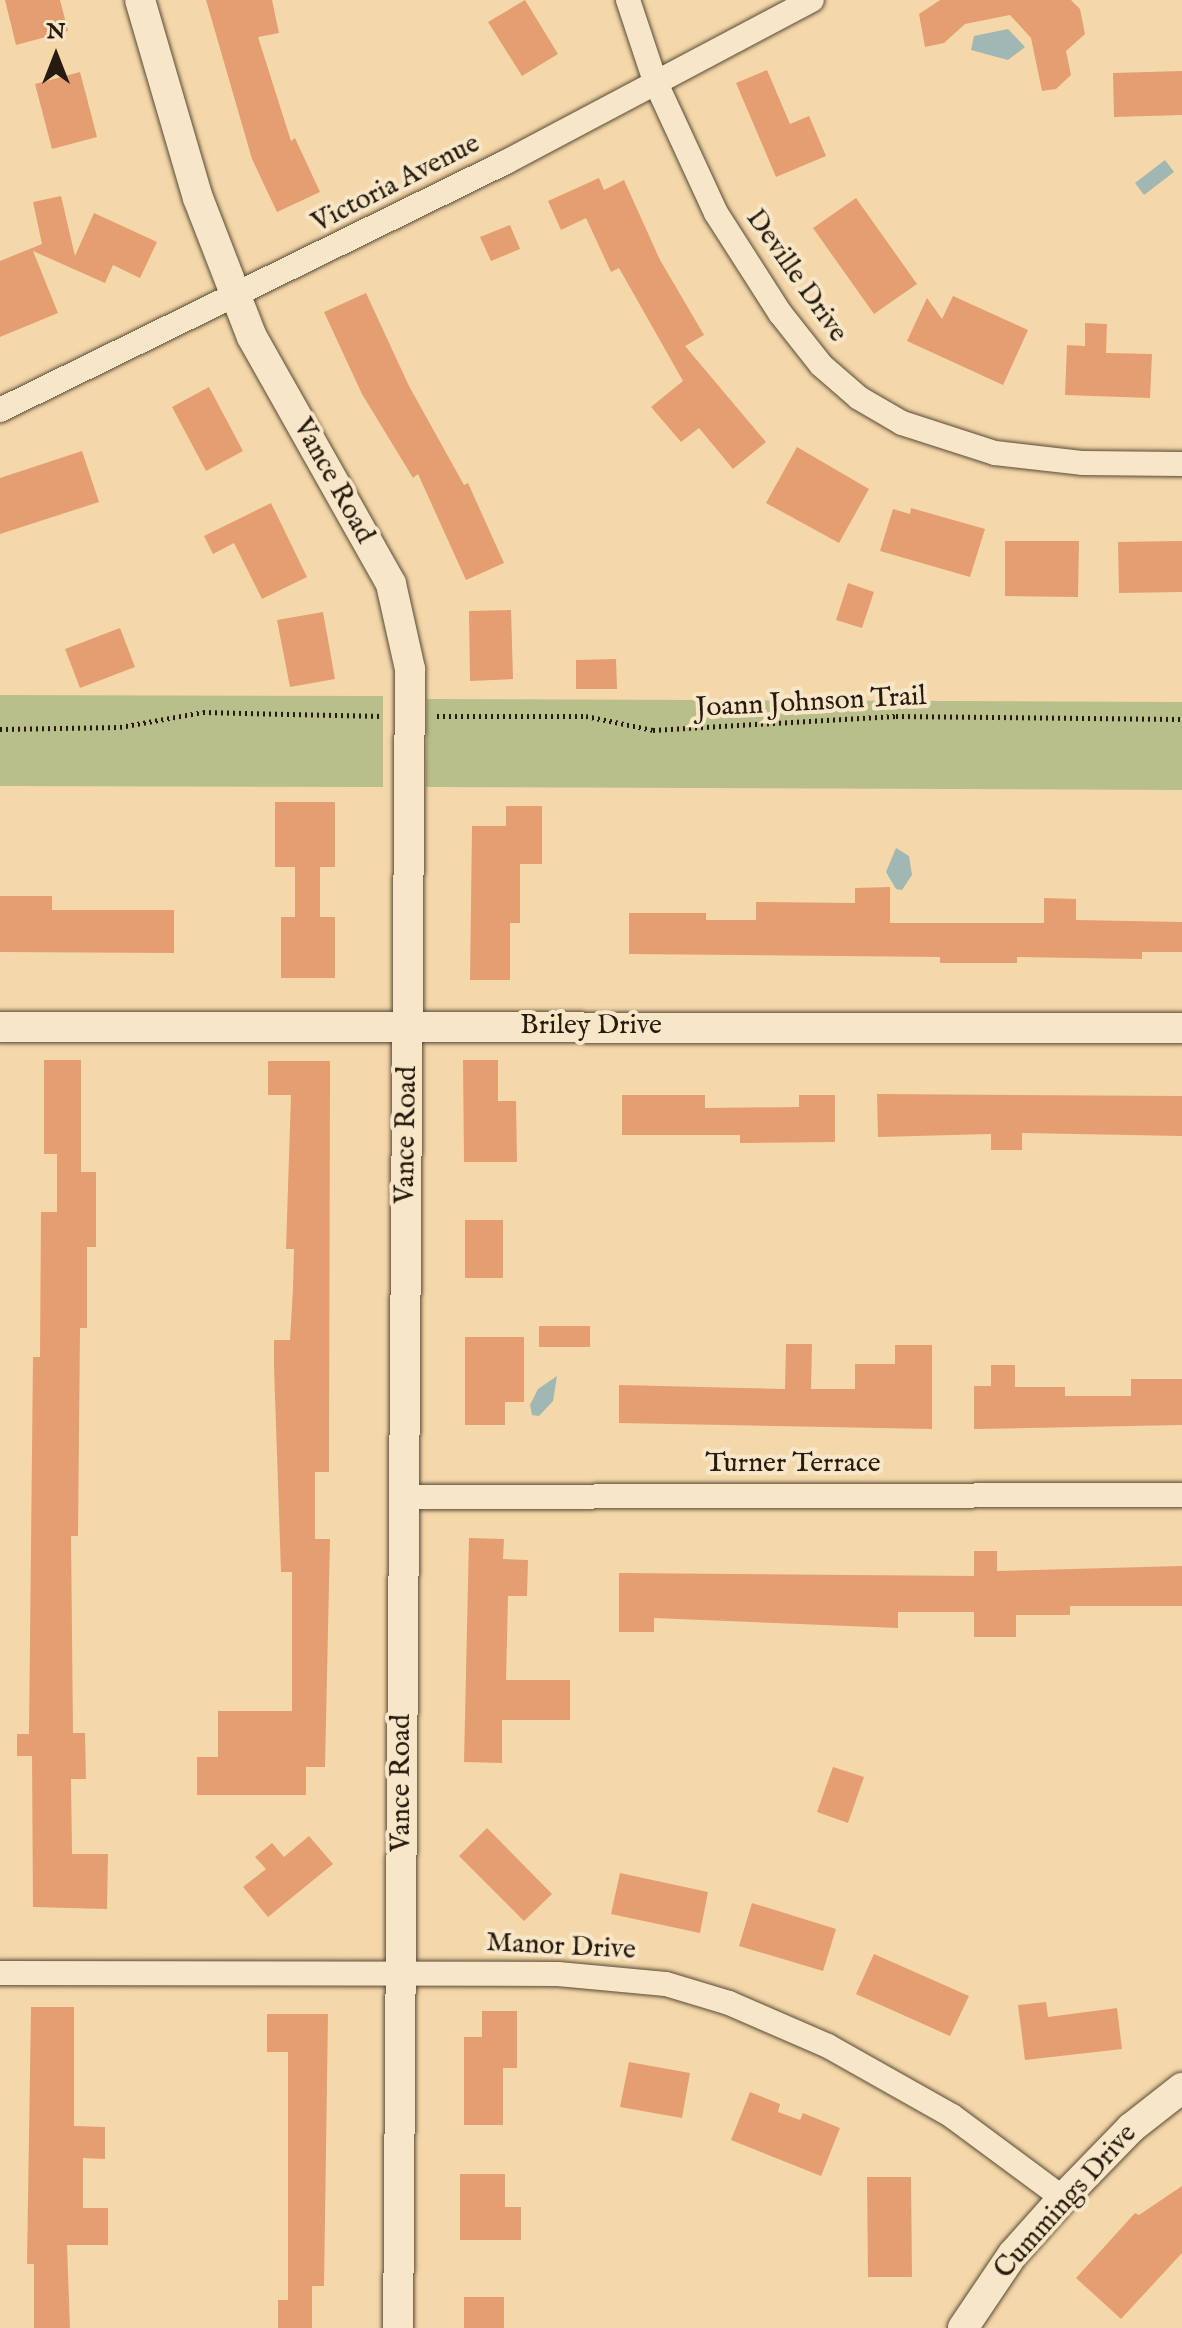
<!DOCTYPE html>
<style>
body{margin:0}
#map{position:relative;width:1182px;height:2328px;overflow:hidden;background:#f4d8aa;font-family:"IM FELL English",serif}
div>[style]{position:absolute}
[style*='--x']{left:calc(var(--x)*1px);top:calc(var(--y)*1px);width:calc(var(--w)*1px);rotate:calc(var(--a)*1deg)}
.green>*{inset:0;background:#b8bf8b}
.water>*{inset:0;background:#a0b7b4}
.building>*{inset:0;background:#e59e71}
.path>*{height:5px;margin-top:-2.5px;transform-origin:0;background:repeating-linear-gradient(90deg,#261b0e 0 2px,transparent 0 6px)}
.roads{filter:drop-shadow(0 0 2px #5a4a35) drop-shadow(0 0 2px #5a4a35)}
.minor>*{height:24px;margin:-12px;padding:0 12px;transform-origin:12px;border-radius:12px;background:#f8e6c8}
.tertiary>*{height:30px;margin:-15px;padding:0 15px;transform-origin:15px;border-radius:15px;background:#f8e6c8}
span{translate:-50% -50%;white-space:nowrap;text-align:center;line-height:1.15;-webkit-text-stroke:8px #f8e6c8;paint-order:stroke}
.street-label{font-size:28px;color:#261b0e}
.north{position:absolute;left:16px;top:16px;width:80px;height:80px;-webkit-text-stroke:6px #f8e6c8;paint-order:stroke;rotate:0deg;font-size:22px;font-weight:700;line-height:32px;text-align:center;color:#261b0e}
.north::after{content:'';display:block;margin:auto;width:28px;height:36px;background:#261b0e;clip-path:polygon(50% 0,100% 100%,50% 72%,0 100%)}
</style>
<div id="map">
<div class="green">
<div style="clip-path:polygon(0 695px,383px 696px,383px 787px,0 786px)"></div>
<div style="clip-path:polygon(427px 699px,1182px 702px,1182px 790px,426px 787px)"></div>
</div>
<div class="water">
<div style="clip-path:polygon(1008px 29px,1025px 47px,1008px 60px,971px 50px,974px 36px)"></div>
<div style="clip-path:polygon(1165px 160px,1174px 172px,1144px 195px,1135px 183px)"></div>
<div style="clip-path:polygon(896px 848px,909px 856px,912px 875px,902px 890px,896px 889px,886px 872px)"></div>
<div style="clip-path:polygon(557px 1376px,553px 1401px,539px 1416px,532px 1415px,530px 1405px,538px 1389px)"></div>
</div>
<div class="building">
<div style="clip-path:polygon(5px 0,60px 0,68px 31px,16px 45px)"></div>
<div style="clip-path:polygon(206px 0,272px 0,279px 33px,258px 37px,291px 141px,295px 138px,320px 192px,277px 212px,252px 159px)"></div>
<div style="clip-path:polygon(525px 0,558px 54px,522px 76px,488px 22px)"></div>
<div style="clip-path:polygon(940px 0,1071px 0,1080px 9px,1085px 34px,1066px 51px,1071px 75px,1056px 89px,1042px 91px,1031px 38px,1010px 15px,965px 24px,944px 43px,925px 47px,919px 14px)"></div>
<div style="clip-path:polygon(767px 70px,790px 124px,809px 116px,826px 156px,776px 177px,736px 83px)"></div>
<div style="clip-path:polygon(1182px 71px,1182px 115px,1114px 117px,1113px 73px)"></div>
<div style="clip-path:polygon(80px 72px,97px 137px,52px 149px,35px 84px)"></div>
<div style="clip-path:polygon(599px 178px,604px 190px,624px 180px,660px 260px,704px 335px,685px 346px,766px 442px,733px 469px,699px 428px,681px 442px,651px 407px,683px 381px,619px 268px,611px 272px,586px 218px,561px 230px,548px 201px)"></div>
<div style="clip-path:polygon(61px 196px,75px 256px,94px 213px,157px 242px,140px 278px,113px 265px,105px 283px,33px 251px,58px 313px,0 337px,0 261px,42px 244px,33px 202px)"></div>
<div style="clip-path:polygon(856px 198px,917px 284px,874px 314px,813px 228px)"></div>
<div style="clip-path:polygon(510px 225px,520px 249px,491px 261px,480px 237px)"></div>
<div style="clip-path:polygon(366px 293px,409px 386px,464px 485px,468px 483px,504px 563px,466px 580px,418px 474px,413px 478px,362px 394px,324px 312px)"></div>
<div style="clip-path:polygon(953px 296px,1028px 330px,1003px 385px,907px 341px,927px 298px,942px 319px)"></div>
<div style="clip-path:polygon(1085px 323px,1107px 324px,1106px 353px,1152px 354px,1150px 398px,1065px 395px,1067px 345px,1085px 346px)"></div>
<div style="clip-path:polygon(209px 387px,243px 451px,206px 471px,172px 407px)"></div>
<div style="clip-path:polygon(797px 447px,869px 489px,839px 543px,766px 503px)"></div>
<div style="clip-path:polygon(82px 451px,99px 502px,0 534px,0 478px)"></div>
<div style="clip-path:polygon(271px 503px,307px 577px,262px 599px,234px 543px,213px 554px,204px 536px)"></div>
<div style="clip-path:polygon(911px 508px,985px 529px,970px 577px,880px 551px,893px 509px,910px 514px)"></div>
<div style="clip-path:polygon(1005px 541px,1079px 541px,1078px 597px,1005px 596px)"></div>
<div style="clip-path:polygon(1182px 541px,1182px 592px,1119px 593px,1118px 542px)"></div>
<div style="clip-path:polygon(848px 583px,874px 592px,862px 628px,836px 620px)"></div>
<div style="clip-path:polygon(511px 610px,513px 679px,470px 681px,469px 611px)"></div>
<div style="clip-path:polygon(323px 612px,335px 679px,290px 687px,277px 620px)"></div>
<div style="clip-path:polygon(120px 628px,135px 667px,80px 688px,65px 649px)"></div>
<div style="clip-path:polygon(616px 659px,617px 689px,576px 689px,576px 660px)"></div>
<div style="clip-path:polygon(275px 802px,335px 802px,335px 867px,320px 867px,320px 917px,335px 917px,335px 978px,281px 978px,281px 917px,295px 917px,295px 867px,275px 867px)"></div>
<div style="clip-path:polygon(506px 806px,542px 806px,542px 864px,520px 864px,520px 923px,510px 923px,510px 980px,470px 980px,472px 826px,506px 826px)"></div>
<div style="clip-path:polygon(890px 887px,890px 923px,1044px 923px,1044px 898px,1076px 899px,1076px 920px,1182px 922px,1182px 952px,1142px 952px,1142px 959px,1017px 957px,1017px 963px,940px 963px,940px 957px,629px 954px,629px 913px,706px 913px,706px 920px,756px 920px,756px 902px,855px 903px,855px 888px)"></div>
<div style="clip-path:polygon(0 896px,52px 896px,52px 910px,174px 910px,174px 953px,0 952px)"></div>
<div style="clip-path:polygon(44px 1060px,81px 1060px,81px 1172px,96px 1172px,96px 1247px,87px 1247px,87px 1328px,80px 1328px,78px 1536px,71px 1536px,73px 1733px,85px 1733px,86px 1779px,71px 1779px,72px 1854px,108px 1854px,107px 1909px,33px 1907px,32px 1756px,17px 1756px,17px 1734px,29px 1734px,33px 1357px,40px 1357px,41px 1212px,57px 1212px,57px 1154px,44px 1154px)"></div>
<div style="clip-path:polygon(463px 1060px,498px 1060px,498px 1101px,516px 1101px,517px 1162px,464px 1162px)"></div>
<div style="clip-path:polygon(268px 1061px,330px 1061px,329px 1472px,315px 1472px,315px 1539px,330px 1539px,325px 1767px,306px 1767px,306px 1795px,197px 1795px,197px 1757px,218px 1757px,218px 1711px,292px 1711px,292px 1572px,281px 1572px,274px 1367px,274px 1340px,290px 1340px,293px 1288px,294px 1249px,286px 1249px,291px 1095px,268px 1095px)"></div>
<div style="clip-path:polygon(877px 1094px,1182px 1096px,1182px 1136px,1022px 1133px,1022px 1150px,991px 1150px,991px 1134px,878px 1137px)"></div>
<div style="clip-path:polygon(622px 1095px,705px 1095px,705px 1108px,799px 1107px,799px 1095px,835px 1095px,835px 1142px,740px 1143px,740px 1135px,622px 1135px)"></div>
<div style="clip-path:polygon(465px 1220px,503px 1220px,503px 1278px,465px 1278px)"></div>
<div style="clip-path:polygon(539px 1326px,590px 1326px,590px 1347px,539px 1347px)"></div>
<div style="clip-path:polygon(465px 1337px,524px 1337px,524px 1402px,505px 1402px,505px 1425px,465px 1425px)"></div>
<div style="clip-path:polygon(786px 1344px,812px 1344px,811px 1389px,855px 1389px,855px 1364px,895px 1364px,895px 1345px,932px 1345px,932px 1429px,619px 1423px,619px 1385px,785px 1389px)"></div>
<div style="clip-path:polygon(991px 1365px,1015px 1365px,1015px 1387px,1065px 1387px,1065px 1396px,1131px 1396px,1131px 1379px,1182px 1379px,1182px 1425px,974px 1429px,974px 1386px,991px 1386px)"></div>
<div style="clip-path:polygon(469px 1538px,504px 1539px,503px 1559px,528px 1560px,527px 1596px,508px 1596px,506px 1680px,570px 1680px,570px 1720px,502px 1720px,502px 1763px,464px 1762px)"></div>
<div style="clip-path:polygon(974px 1551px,997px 1551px,997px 1571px,1182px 1566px,1182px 1606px,1070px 1606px,1070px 1615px,1016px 1615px,1016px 1637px,974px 1637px,974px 1612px,898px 1612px,898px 1628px,654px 1618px,654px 1632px,619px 1632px,619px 1573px,974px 1576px)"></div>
<div style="clip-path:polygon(833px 1767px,864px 1777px,848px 1823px,817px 1812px)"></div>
<div style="clip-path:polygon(487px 1828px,552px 1894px,524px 1921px,459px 1856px)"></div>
<div style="clip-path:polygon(309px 1836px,333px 1864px,268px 1917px,243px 1887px,266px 1869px,255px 1857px,272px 1843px,284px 1857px)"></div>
<div style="clip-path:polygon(620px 1873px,708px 1892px,700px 1933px,611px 1914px)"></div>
<div style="clip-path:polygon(752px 1903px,836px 1929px,823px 1971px,739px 1946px)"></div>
<div style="clip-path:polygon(874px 1954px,969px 1996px,950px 2036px,856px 1994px)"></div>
<div style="clip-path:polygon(1046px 2002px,1048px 2017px,1117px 2008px,1122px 2049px,1025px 2060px,1018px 2005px)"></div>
<div style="clip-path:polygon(31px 2007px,74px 2007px,74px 2126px,105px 2127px,105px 2159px,83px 2158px,83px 2208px,108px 2208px,108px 2245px,67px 2245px,70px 2328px,34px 2328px,34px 2264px,27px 2264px)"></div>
<div style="clip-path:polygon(482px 2011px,517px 2011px,517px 2068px,503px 2068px,503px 2125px,464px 2125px,464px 2037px,482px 2037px)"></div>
<div style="clip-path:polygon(267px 2014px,328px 2014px,324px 2286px,312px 2286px,312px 2328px,278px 2328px,278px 2300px,288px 2300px,288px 2052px,267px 2052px)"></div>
<div style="clip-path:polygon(629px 2062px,690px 2073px,682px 2118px,620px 2107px)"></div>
<div style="clip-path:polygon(750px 2092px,780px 2104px,778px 2112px,800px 2120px,803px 2113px,840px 2128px,821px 2176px,731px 2140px)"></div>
<div style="clip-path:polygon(460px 2174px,505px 2174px,505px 2207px,521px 2207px,521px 2240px,460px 2240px)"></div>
<div style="clip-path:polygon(867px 2177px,911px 2177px,912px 2277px,868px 2277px)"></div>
<div style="clip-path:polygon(1182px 2186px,1182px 2253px,1121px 2319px,1076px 2278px,1135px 2213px,1139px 2215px)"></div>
<div style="clip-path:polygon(464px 2297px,504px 2297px,504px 2328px,464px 2328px)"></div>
</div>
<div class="path">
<div style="--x:437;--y:716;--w:149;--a:0"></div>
<div style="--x:586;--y:716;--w:68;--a:11.8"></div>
<div style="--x:653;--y:730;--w:243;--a:-3.3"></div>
<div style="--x:896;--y:716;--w:286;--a:0.6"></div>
<div style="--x:0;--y:729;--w:120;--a:-1"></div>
<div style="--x:120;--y:727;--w:84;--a:-10.2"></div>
<div style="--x:203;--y:712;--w:180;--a:1.3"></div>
</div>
<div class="roads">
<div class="minor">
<div style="--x:628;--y:0;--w:85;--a:71.6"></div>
<div style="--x:655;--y:81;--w:145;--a:65.2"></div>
<div style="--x:716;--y:213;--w:119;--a:57.4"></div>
<div style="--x:780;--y:313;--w:66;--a:51.7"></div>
<div style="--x:821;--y:365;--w:50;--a:41"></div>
<div style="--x:859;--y:398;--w:50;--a:30.2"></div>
<div style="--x:902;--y:423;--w:98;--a:17.9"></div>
<div style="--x:995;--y:453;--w:89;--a:6.5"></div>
<div style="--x:1083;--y:463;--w:99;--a:0.6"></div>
<div style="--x:0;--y:410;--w:564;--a:-26.11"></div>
<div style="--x:506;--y:162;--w:346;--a:-27.9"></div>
<div style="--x:404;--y:1497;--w:778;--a:-0.15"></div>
<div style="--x:0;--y:1973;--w:558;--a:0.1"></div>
<div style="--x:558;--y:1974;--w:108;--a:5.3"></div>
<div style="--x:666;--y:1984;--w:66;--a:16.8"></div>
<div style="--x:729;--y:2003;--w:108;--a:23.5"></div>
<div style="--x:828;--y:2046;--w:142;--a:29.4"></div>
<div style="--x:952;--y:2116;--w:138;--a:36.5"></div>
</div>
<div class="tertiary">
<div style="--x:140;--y:0;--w:206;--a:73.7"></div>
<div style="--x:198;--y:198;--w:149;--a:68.8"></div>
<div style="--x:252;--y:337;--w:283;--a:60.6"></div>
<div style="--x:391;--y:584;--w:87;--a:77.4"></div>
<div style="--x:410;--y:669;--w:1659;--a:90.41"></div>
<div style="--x:0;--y:1027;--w:1182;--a:0.05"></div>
<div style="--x:963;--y:2328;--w:89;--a:-56"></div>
<div style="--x:1013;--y:2254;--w:75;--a:-48.2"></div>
<div style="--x:1063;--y:2198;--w:98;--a:-45.8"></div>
<div style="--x:1131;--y:2128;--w:65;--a:-38.1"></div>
</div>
</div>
<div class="street-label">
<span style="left:396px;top:184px;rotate:-27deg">Victoria Avenue</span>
<span style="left:796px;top:276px;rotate:55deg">Deville Drive</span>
<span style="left:333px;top:481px;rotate:61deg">Vance Road</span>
<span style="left:811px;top:703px;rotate:-3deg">Joann Johnson Trail</span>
<span style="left:591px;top:1026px">Briley Drive</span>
<span style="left:407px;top:1135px;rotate:-89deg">Vance Road</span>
<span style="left:793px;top:1464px">Turner Terrace</span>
<span style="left:402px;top:1783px;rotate:-90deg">Vance Road</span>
<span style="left:561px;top:1947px;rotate:3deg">Manor Drive</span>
<span style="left:1066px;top:2202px;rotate:-48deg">Cummings Drive</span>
</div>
<div class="north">N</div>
</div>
